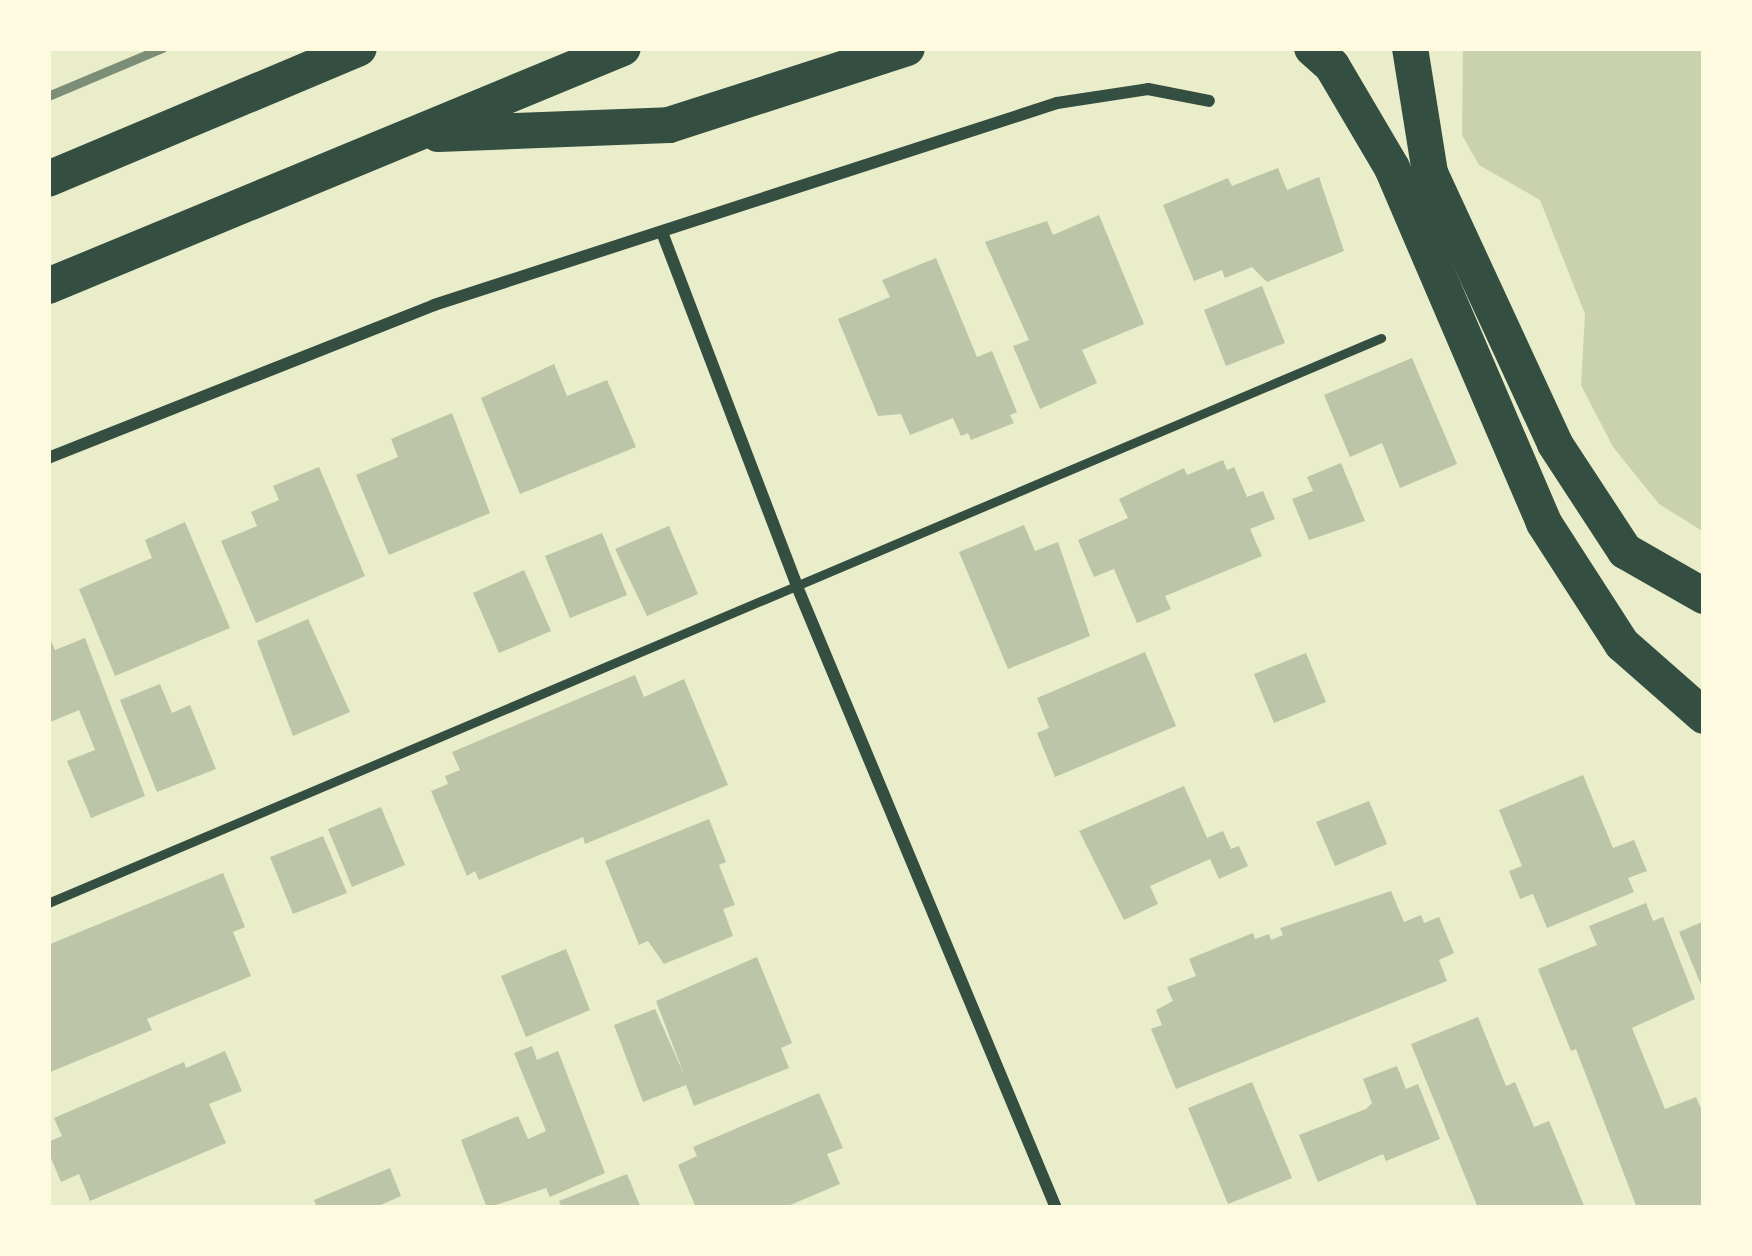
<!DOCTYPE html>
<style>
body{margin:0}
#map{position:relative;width:1752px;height:1256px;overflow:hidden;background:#e9edc9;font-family:Poppins,sans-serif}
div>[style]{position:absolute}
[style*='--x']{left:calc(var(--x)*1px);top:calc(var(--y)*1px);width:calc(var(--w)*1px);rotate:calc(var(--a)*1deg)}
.green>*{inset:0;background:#cad2ad}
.building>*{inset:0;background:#bcc5a7}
.service>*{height:9px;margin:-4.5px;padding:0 4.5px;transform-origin:4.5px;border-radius:4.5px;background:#344e41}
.minor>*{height:12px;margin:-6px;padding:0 6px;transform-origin:6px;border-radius:6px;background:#344e41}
.motorway>*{height:36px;margin:-18px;padding:0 18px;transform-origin:18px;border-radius:18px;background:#344e41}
.rail>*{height:9px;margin:-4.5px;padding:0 4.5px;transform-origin:4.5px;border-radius:4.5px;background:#7c8e77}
span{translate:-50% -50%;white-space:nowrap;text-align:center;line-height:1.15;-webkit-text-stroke:12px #fefae0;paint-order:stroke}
.frame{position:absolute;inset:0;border:51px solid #fefae0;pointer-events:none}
</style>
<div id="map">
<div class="green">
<div style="clip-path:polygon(1463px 48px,1704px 48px,1704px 532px,1659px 504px,1613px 447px,1581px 385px,1585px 314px,1540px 200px,1479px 165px,1462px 135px)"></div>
</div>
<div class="building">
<div style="clip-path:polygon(1278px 168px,1287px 190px,1319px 177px,1344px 251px,1267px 282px,1252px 267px,1225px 278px,1222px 270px,1194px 281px,1163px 205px,1228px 178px,1232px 186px)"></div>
<div style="clip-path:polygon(1099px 215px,1144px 324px,1082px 350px,1097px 383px,1040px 409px,1013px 346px,1029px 340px,985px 242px,1047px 221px,1053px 235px)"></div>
<div style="clip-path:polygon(936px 258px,977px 357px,992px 351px,1017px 412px,1010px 415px,1014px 423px,971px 440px,968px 433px,961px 436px,953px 418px,910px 435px,901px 414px,878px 416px,838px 319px,890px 297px,882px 280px)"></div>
<div style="clip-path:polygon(1262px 286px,1285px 343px,1226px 366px,1204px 310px)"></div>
<div style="clip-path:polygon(1412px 358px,1457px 464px,1400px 488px,1382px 443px,1350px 457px,1324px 395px)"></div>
<div style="clip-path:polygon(554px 364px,567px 396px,607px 380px,636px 447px,520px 494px,481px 398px)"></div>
<div style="clip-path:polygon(452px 413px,490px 513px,389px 555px,356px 475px,398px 457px,391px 439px)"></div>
<div style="clip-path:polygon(1223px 460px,1227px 470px,1234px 467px,1247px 497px,1263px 491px,1275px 519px,1250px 529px,1262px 556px,1165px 596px,1171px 609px,1137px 623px,1114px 569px,1094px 577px,1078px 540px,1128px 518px,1119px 499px,1184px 468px,1187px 475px)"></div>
<div style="clip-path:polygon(1341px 463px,1365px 521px,1309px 540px,1292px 499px,1313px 491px,1307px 477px)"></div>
<div style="clip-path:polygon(319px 467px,365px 576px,256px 623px,221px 541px,257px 526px,251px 512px,279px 500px,273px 486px)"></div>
<div style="clip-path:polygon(185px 522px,230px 628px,115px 676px,79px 589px,152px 558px,145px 540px)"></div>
<div style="clip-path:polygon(1024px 525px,1035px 551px,1058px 542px,1090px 636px,1008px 669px,959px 552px)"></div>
<div style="clip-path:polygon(669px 526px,698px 594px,647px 616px,615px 549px)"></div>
<div style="clip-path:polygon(602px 533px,627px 595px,570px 618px,545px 556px)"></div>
<div style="clip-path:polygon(524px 570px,551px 631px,499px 653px,473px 593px)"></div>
<div style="clip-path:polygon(308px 619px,350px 712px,293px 736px,257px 641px)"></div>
<div style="clip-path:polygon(48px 634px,55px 650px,85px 638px,145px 796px,91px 818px,67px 761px,95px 750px,79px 710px,48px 723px)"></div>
<div style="clip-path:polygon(1145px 652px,1176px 726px,1055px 777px,1037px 733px,1049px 728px,1037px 698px)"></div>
<div style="clip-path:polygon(1306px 653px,1326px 702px,1274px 723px,1254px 674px)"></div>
<div style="clip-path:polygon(635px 675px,644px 697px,684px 679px,728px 785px,585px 844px,583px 837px,479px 880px,475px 871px,467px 876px,431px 791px,448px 784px,445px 776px,460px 770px,452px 752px)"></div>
<div style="clip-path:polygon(160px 684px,172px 713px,190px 705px,216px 769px,157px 792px,120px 700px)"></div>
<div style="clip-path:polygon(1583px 775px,1613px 848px,1634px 840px,1647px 871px,1628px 878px,1634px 892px,1547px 928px,1533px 894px,1520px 899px,1509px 871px,1522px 866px,1499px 810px)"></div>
<div style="clip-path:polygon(1184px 786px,1207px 838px,1223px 831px,1231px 849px,1239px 846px,1248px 866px,1219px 879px,1210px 859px,1150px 886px,1158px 904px,1124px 920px,1079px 831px)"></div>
<div style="clip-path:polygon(1369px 801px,1387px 844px,1335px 866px,1316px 822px)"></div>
<div style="clip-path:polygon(381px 807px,405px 865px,352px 887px,328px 829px)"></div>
<div style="clip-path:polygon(709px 819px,726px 862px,719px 865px,735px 905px,723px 909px,733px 936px,664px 964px,648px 941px,639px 945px,605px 861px)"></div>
<div style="clip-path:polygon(323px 836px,347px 893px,293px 914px,270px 857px)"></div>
<div style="clip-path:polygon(223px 873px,245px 927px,233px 932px,251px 976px,147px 1019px,152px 1030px,48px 1073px,48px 945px)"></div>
<div style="clip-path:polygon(1391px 891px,1404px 922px,1421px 915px,1424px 923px,1439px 917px,1454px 953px,1439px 960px,1447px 981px,1176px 1089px,1151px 1029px,1162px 1025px,1156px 1010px,1173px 1001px,1167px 987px,1196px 976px,1189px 959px,1253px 933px,1255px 939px,1269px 934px,1271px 940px,1283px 935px,1280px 928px)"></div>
<div style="clip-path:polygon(1646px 903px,1653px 921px,1663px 917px,1695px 999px,1632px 1028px,1665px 1109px,1696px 1097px,1704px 1116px,1704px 1208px,1637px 1208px,1576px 1049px,1571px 1051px,1538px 969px,1597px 945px,1589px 926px)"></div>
<div style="clip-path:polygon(1704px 921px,1704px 992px,1679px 932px)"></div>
<div style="clip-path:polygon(566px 949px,590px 1010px,526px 1037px,501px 976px)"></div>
<div style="clip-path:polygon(757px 957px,792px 1043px,781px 1048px,789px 1068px,694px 1106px,686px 1085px,643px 1102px,614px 1025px,655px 1009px,685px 1077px,656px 1001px)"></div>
<div style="clip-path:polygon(1478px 1017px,1506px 1086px,1515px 1082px,1534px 1127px,1549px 1121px,1585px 1208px,1478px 1208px,1411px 1044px)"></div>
<div style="clip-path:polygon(532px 1046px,537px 1060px,558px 1051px,605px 1173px,550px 1197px,546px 1188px,487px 1208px,461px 1140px,518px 1116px,528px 1139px,546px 1131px,514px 1053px)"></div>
<div style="clip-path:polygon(225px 1051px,242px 1091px,209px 1104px,226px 1143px,90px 1201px,79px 1174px,61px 1182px,48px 1151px,48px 1142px,62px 1136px,54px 1118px,184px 1062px,186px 1068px)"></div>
<div style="clip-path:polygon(1397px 1066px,1406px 1089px,1418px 1084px,1440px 1139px,1386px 1161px,1383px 1154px,1318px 1182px,1299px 1135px,1366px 1109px,1372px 1103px,1363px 1079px)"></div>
<div style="clip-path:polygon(1252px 1082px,1292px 1178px,1228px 1204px,1188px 1108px)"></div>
<div style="clip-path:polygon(819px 1093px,843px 1148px,827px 1154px,840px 1184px,783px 1208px,696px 1208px,678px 1165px,697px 1156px,693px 1147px)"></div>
<div style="clip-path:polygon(390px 1168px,401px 1196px,374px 1208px,317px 1208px,314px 1200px)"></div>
<div style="clip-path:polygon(627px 1174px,641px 1208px,562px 1208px,559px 1201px)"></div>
</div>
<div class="service">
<div style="--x:48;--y:903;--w:1448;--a:-22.97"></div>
</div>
<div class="minor">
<div style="--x:663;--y:235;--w:373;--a:69.1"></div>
<div style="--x:796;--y:584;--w:676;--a:67.38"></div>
<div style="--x:48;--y:458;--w:415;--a:-21.6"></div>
<div style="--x:434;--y:305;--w:655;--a:-17.96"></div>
<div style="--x:1057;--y:103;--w:92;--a:-8.7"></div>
<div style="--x:1148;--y:89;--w:62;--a:11.1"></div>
</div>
<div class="motorway">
<div style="--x:1312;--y:48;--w:27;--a:42"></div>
<div style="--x:1332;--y:66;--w:118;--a:59.5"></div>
<div style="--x:1392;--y:168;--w:386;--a:66.8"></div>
<div style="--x:1544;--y:523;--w:144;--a:57.2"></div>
<div style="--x:1622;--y:644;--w:109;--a:41.3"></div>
<div style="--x:1410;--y:48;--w:127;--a:80.9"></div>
<div style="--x:1430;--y:173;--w:298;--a:65.2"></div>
<div style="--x:1555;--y:444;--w:128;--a:56.8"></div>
<div style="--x:1625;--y:551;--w:91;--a:29.7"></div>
<div style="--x:438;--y:134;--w:231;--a:-2.2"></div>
<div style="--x:669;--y:125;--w:250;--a:-17.9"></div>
<div style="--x:48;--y:179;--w:337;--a:-22.8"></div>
<div style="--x:48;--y:286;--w:622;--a:-22.49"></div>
</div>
<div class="rail">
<div style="--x:48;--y:96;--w:124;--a:-22.8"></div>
</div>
<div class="frame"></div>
</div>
